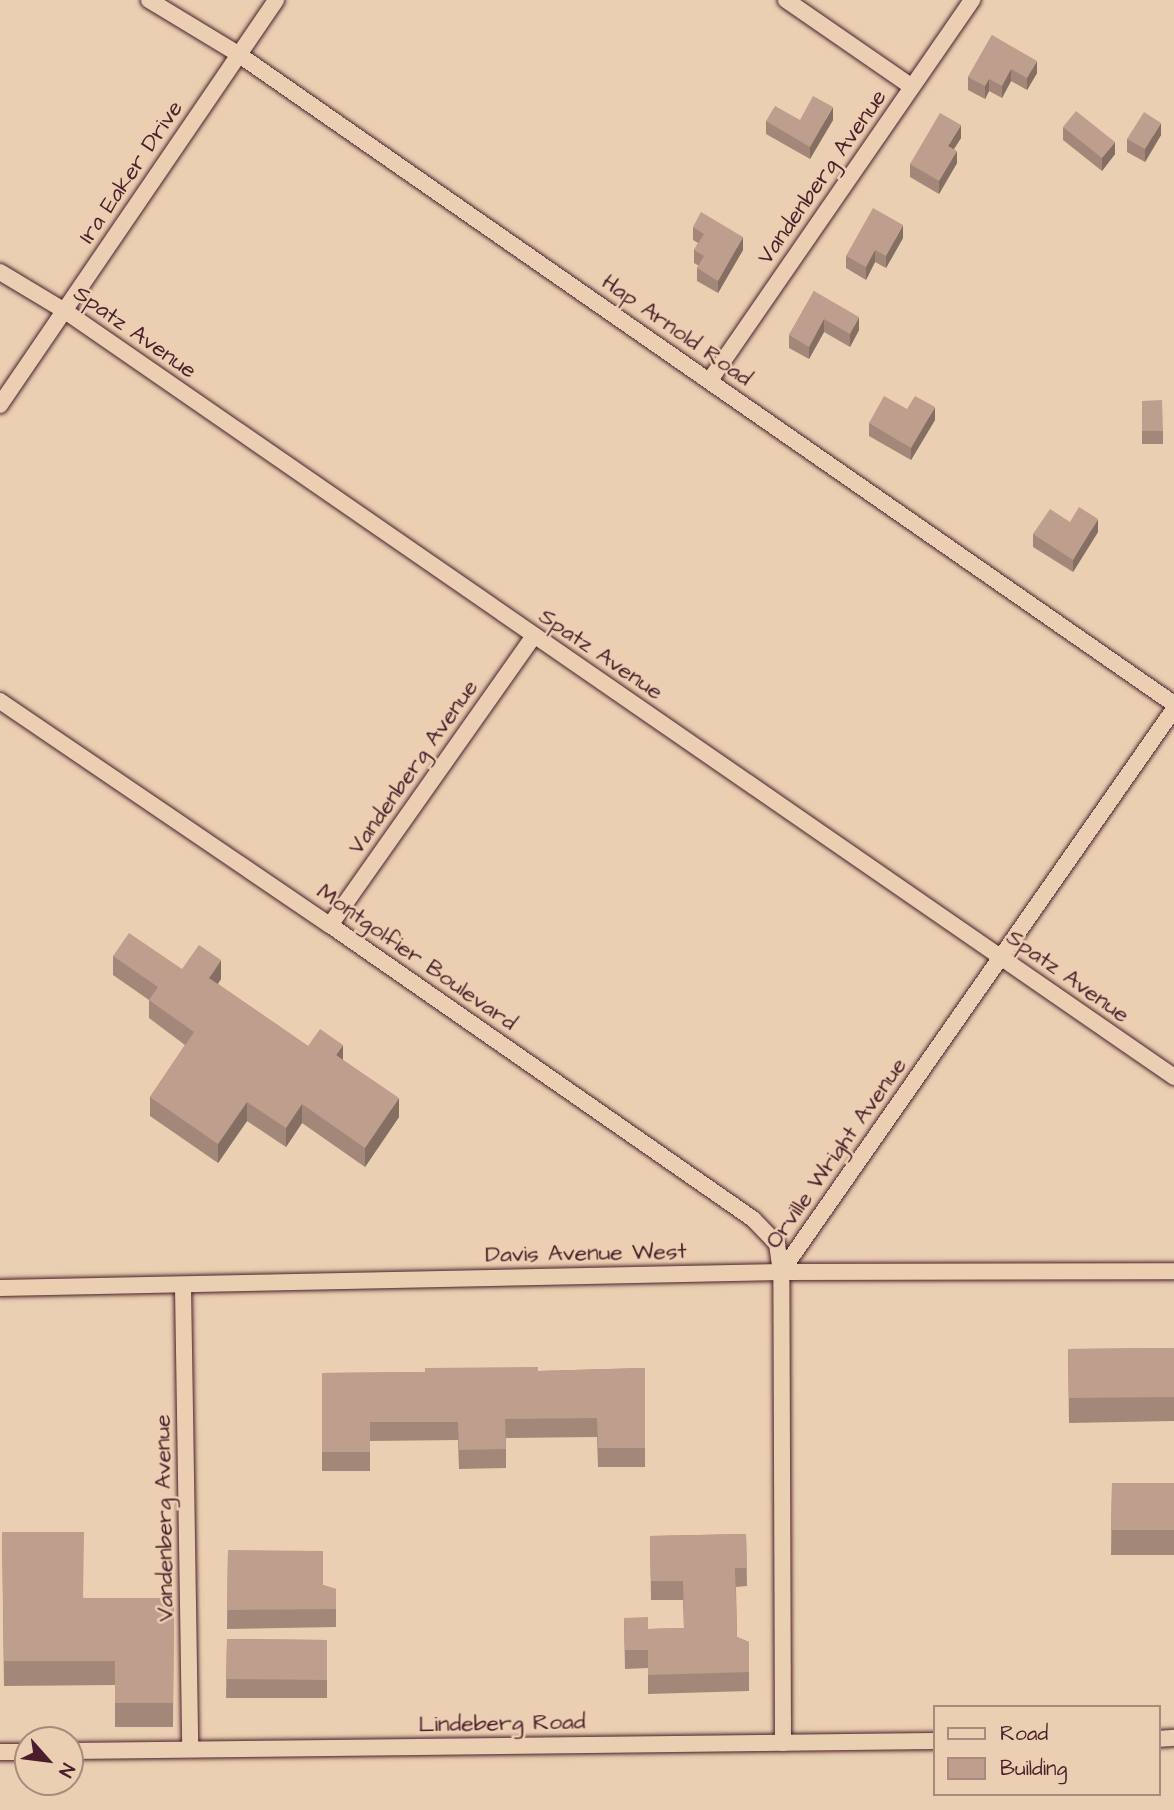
<!DOCTYPE html>
<style>
body{margin:0}
#map{position:relative;width:1174px;height:1810px;overflow:hidden;background:#ebcfb2;font-family:"Architects Daughter",sans-serif}
div>[style]{position:absolute}
[style*='--x']{left:calc(var(--x)*1px);top:calc(var(--y)*1px);width:calc(var(--w)*1px);rotate:calc(var(--a)*1deg)}
.roads{filter:drop-shadow(0 0 2px #4a1f2b) drop-shadow(0 0 2px #4a1f2b)}
.minor>*{height:16px;margin:-8px;padding:0 8px;transform-origin:8px;border-radius:8px;background:#ebcfb2}
.wall>*{inset:0;background:#a38879}
.shaded-wall>*{inset:0;background:#856f63}
.building>*{inset:0;background:#be9e8d}
span{translate:-50% -50%;white-space:nowrap;text-align:center;line-height:1.15;-webkit-text-stroke:5px #ebcfb2;paint-order:stroke}
.street-label{font-size:23px;color:#4a1f2b}
.legend{position:absolute;left:933px;top:1705px;width:228px;height:91px;box-sizing:border-box;background:#ebcfb2;border:2px solid #ab897c;margin:0;padding:9px 12px;list-style:none;font-size:21px;color:#4a1f2b}
.legend li{display:flex;align-items:center;gap:14px;height:35px}
.legend b{width:35px;border:2px solid #ab897c}
.north{position:absolute;left:14px;top:1726px;width:70px;height:70px;box-sizing:border-box;background:#ebcfb2;border:2px solid #ab897c;border-radius:50%;rotate:118deg;font-size:19px;font-weight:700;line-height:28px;text-align:center;color:#4a1f2b}
.north::after{content:'';display:block;margin:auto;width:24px;height:32px;background:#4a1f2b;clip-path:polygon(50% 0,100% 100%,50% 72%,0 100%)}
</style>
<div id="map">
<div class="roads">
<div class="minor">
<div style="--x:149;--y:0;--w:104;--a:31.2"></div>
<div style="--x:238;--y:54;--w:1140;--a:34.78"></div>
<div style="--x:786;--y:0;--w:153;--a:34.6"></div>
<div style="--x:0;--y:272;--w:76;--a:31"></div>
<div style="--x:65;--y:311;--w:1348;--a:34.63"></div>
<div style="--x:710;--y:380;--w:462;--a:-55.4"></div>
<div style="--x:0;--y:405;--w:490;--a:-55.7"></div>
<div style="--x:0;--y:701;--w:399;--a:34.2"></div>
<div style="--x:330;--y:925;--w:515;--a:34.8"></div>
<div style="--x:753;--y:1219;--w:35;--a:46"></div>
<div style="--x:777;--y:1244;--w:28;--a:82"></div>
<div style="--x:330;--y:925;--w:354;--a:-54.8"></div>
<div style="--x:183;--y:1286;--w:463;--a:89.1"></div>
<div style="--x:0;--y:1288;--w:781;--a:-1.17"></div>
<div style="--x:781;--y:1272;--w:393;--a:-0.1"></div>
<div style="--x:1158;--y:1739;--w:16;--a:-4"></div>
<div style="--x:783;--y:1743;--w:471;--a:-90.2"></div>
<div style="--x:781;--y:1272;--w:687;--a:-55.08"></div>
<div style="--x:70;--y:1751;--w:864;--a:-0.66"></div>
<div style="--x:0;--y:1752;--w:28;--a:0"></div>
</div>
</div>
<div class="wall">
<div style="clip-path:polygon(992px 35px,1037px 73px,1027px 90px,1011px 81px,1002px 98px,989px 91px,985px 99px,968px 90px,968px 77px)"></div>
<div style="clip-path:polygon(800px 120px,833px 120px,810px 159px,766px 134px,766px 121px)"></div>
<div style="clip-path:polygon(1063px 127px,1115px 154px,1102px 171px,1063px 140px)"></div>
<div style="clip-path:polygon(1161px 135px,1145px 162px,1127px 152px,1127px 139px)"></div>
<div style="clip-path:polygon(961px 138px,954px 149px,957px 163px,939px 194px,910px 177px,910px 164px)"></div>
<div style="clip-path:polygon(693px 227px,743px 250px,718px 293px,697px 281px,697px 268px,699px 266px,694px 263px,694px 250px,698px 243px,693px 240px)"></div>
<div style="clip-path:polygon(903px 238px,886px 268px,875px 262px,866px 280px,846px 268px,846px 256px)"></div>
<div style="clip-path:polygon(814px 291px,859px 330px,850px 347px,824px 332px,809px 359px,789px 348px,789px 335px)"></div>
<div style="clip-path:polygon(1142px 401px,1163px 431px,1163px 444px,1142px 444px)"></div>
<div style="clip-path:polygon(907px 409px,935px 420px,911px 460px,869px 436px,869px 423px)"></div>
<div style="clip-path:polygon(1070px 522px,1098px 532px,1073px 572px,1033px 547px,1033px 534px)"></div>
<div style="clip-path:polygon(113px 956px,182px 969px,221px 979px,218px 984px,308px 1046px,343px 1060px,399px 1117px,365px 1167px,302px 1123px,286px 1147px,247px 1121px,218px 1163px,150px 1116px,150px 1097px,185px 1045px,149px 1018px,149px 1000px,113px 975px)"></div>
<div style="clip-path:polygon(1174px 1348px,1174px 1421px,1069px 1423px,1068px 1349px)"></div>
<div style="clip-path:polygon(645px 1368px,645px 1467px,598px 1467px,597px 1437px,506px 1438px,506px 1468px,459px 1469px,458px 1440px,370px 1441px,370px 1471px,322px 1471px,322px 1373px,538px 1371px)"></div>
<div style="clip-path:polygon(1112px 1483px,1174px 1483px,1174px 1555px,1111px 1555px)"></div>
<div style="clip-path:polygon(2px 1532px,84px 1598px,174px 1598px,173px 1727px,115px 1727px,115px 1685px,4px 1686px)"></div>
<div style="clip-path:polygon(746px 1534px,747px 1586px,736px 1587px,737px 1637px,749px 1642px,749px 1691px,648px 1694px,648px 1668px,625px 1669px,624px 1618px,648px 1629px,684px 1628px,683px 1600px,651px 1600px,650px 1536px)"></div>
<div style="clip-path:polygon(228px 1550px,323px 1585px,336px 1589px,336px 1627px,227px 1629px)"></div>
<div style="clip-path:polygon(227px 1639px,327px 1640px,327px 1698px,226px 1698px)"></div>
</div>
<div class="shaded-wall">
<div style="clip-path:polygon(1037px 61px,1037px 73px,1027px 90px,1027px 78px)"></div>
<div style="clip-path:polygon(1011px 69px,1011px 81px,1002px 98px,1002px 86px)"></div>
<div style="clip-path:polygon(989px 79px,989px 91px,985px 99px,985px 86px)"></div>
<div style="clip-path:polygon(833px 107px,833px 120px,810px 159px,810px 147px)"></div>
<div style="clip-path:polygon(1161px 123px,1161px 135px,1145px 162px,1145px 149px)"></div>
<div style="clip-path:polygon(961px 125px,961px 138px,948px 158px,948px 146px)"></div>
<div style="clip-path:polygon(1115px 142px,1115px 154px,1102px 171px,1102px 158px)"></div>
<div style="clip-path:polygon(957px 151px,957px 163px,939px 194px,939px 181px)"></div>
<div style="clip-path:polygon(903px 225px,903px 238px,886px 268px,886px 256px)"></div>
<div style="clip-path:polygon(743px 237px,743px 250px,718px 293px,718px 281px)"></div>
<div style="clip-path:polygon(875px 250px,875px 262px,866px 280px,866px 267px)"></div>
<div style="clip-path:polygon(859px 317px,859px 330px,850px 347px,850px 334px)"></div>
<div style="clip-path:polygon(824px 319px,824px 332px,809px 359px,809px 347px)"></div>
<div style="clip-path:polygon(935px 407px,935px 420px,911px 460px,911px 448px)"></div>
<div style="clip-path:polygon(1098px 519px,1098px 532px,1073px 572px,1073px 560px)"></div>
<div style="clip-path:polygon(221px 960px,221px 979px,209px 996px,209px 978px)"></div>
<div style="clip-path:polygon(343px 1045px,343px 1064px,336px 1055px)"></div>
<div style="clip-path:polygon(399px 1098px,399px 1117px,365px 1167px,365px 1148px)"></div>
<div style="clip-path:polygon(247px 1102px,247px 1121px,218px 1163px,218px 1144px)"></div>
<div style="clip-path:polygon(302px 1104px,302px 1123px,286px 1147px,286px 1128px)"></div>
</div>
<div class="building">
<div style="clip-path:polygon(992px 35px,1037px 61px,1027px 78px,1011px 69px,1002px 86px,989px 79px,985px 86px,968px 77px)"></div>
<div style="clip-path:polygon(813px 96px,833px 107px,810px 147px,766px 121px,775px 106px,800px 120px)"></div>
<div style="clip-path:polygon(1076px 111px,1115px 142px,1102px 158px,1063px 127px)"></div>
<div style="clip-path:polygon(1144px 112px,1161px 123px,1145px 149px,1127px 139px)"></div>
<div style="clip-path:polygon(940px 113px,961px 125px,948px 146px,957px 151px,939px 181px,910px 164px)"></div>
<div style="clip-path:polygon(873px 208px,903px 225px,886px 256px,875px 250px,866px 267px,846px 256px)"></div>
<div style="clip-path:polygon(701px 212px,743px 237px,718px 281px,697px 268px,704px 256px,694px 250px,704px 234px,693px 227px)"></div>
<div style="clip-path:polygon(814px 291px,859px 317px,850px 334px,824px 319px,809px 347px,789px 335px)"></div>
<div style="clip-path:polygon(884px 396px,907px 409px,915px 396px,935px 407px,911px 448px,869px 423px)"></div>
<div style="clip-path:polygon(1162px 400px,1163px 431px,1142px 431px,1142px 401px)"></div>
<div style="clip-path:polygon(1079px 507px,1098px 519px,1073px 560px,1033px 534px,1050px 509px,1070px 522px)"></div>
<div style="clip-path:polygon(129px 933px,182px 969px,199px 945px,221px 960px,209px 978px,308px 1046px,320px 1029px,343px 1045px,336px 1055px,399px 1098px,365px 1148px,302px 1104px,286px 1128px,247px 1102px,218px 1144px,150px 1097px,194px 1032px,149px 1000px,158px 987px,113px 956px)"></div>
<div style="clip-path:polygon(1174px 1348px,1174px 1397px,1069px 1398px,1068px 1349px)"></div>
<div style="clip-path:polygon(538px 1367px,538px 1371px,645px 1368px,645px 1448px,598px 1448px,597px 1418px,505px 1419px,506px 1449px,459px 1450px,458px 1422px,370px 1422px,370px 1452px,322px 1452px,322px 1373px,425px 1372px,425px 1368px)"></div>
<div style="clip-path:polygon(1112px 1483px,1174px 1483px,1174px 1530px,1111px 1530px)"></div>
<div style="clip-path:polygon(2px 1532px,84px 1532px,83px 1598px,174px 1598px,173px 1703px,115px 1703px,115px 1661px,4px 1661px)"></div>
<div style="clip-path:polygon(746px 1534px,747px 1568px,735px 1568px,737px 1637px,749px 1642px,749px 1672px,648px 1675px,648px 1650px,625px 1650px,624px 1618px,648px 1617px,648px 1629px,684px 1628px,683px 1581px,651px 1581px,650px 1536px)"></div>
<div style="clip-path:polygon(228px 1550px,323px 1551px,323px 1585px,336px 1589px,336px 1609px,227px 1610px)"></div>
<div style="clip-path:polygon(227px 1639px,327px 1640px,327px 1680px,226px 1679px)"></div>
</div>
<div class="street-label">
<span style="left:131px;top:172px;rotate:-56deg">Ira Eaker Drive</span>
<span style="left:822px;top:177px;rotate:-55deg">Vandenberg Avenue</span>
<span style="left:677px;top:330px;rotate:35deg">Hap Arnold Road</span>
<span style="left:135px;top:332px;rotate:35deg">Spatz Avenue</span>
<span style="left:601px;top:654px;rotate:34deg">Spatz Avenue</span>
<span style="left:413px;top:767px;rotate:-55deg">Vandenberg Avenue</span>
<span style="left:417px;top:957px;rotate:35deg">Montgolfier Boulevard</span>
<span style="left:1068px;top:976px;rotate:35deg">Spatz Avenue</span>
<span style="left:836px;top:1153px;rotate:-55deg">Orville Wright Avenue</span>
<span style="left:586px;top:1253px;rotate:-1deg">Davis Avenue West</span>
<span style="left:164px;top:1518px;rotate:-91deg">Vandenberg Avenue</span>
<span style="left:502px;top:1723px;rotate:-1deg">Lindeberg Road</span>
</div>
<ul class="legend">
<li><b style="height:9px;background:#ebcfb2"></b>Road</li>
<li><b style="height:19px;background:#be9e8d"></b>Building</li>
</ul>
<div class="north">N</div>
</div>
